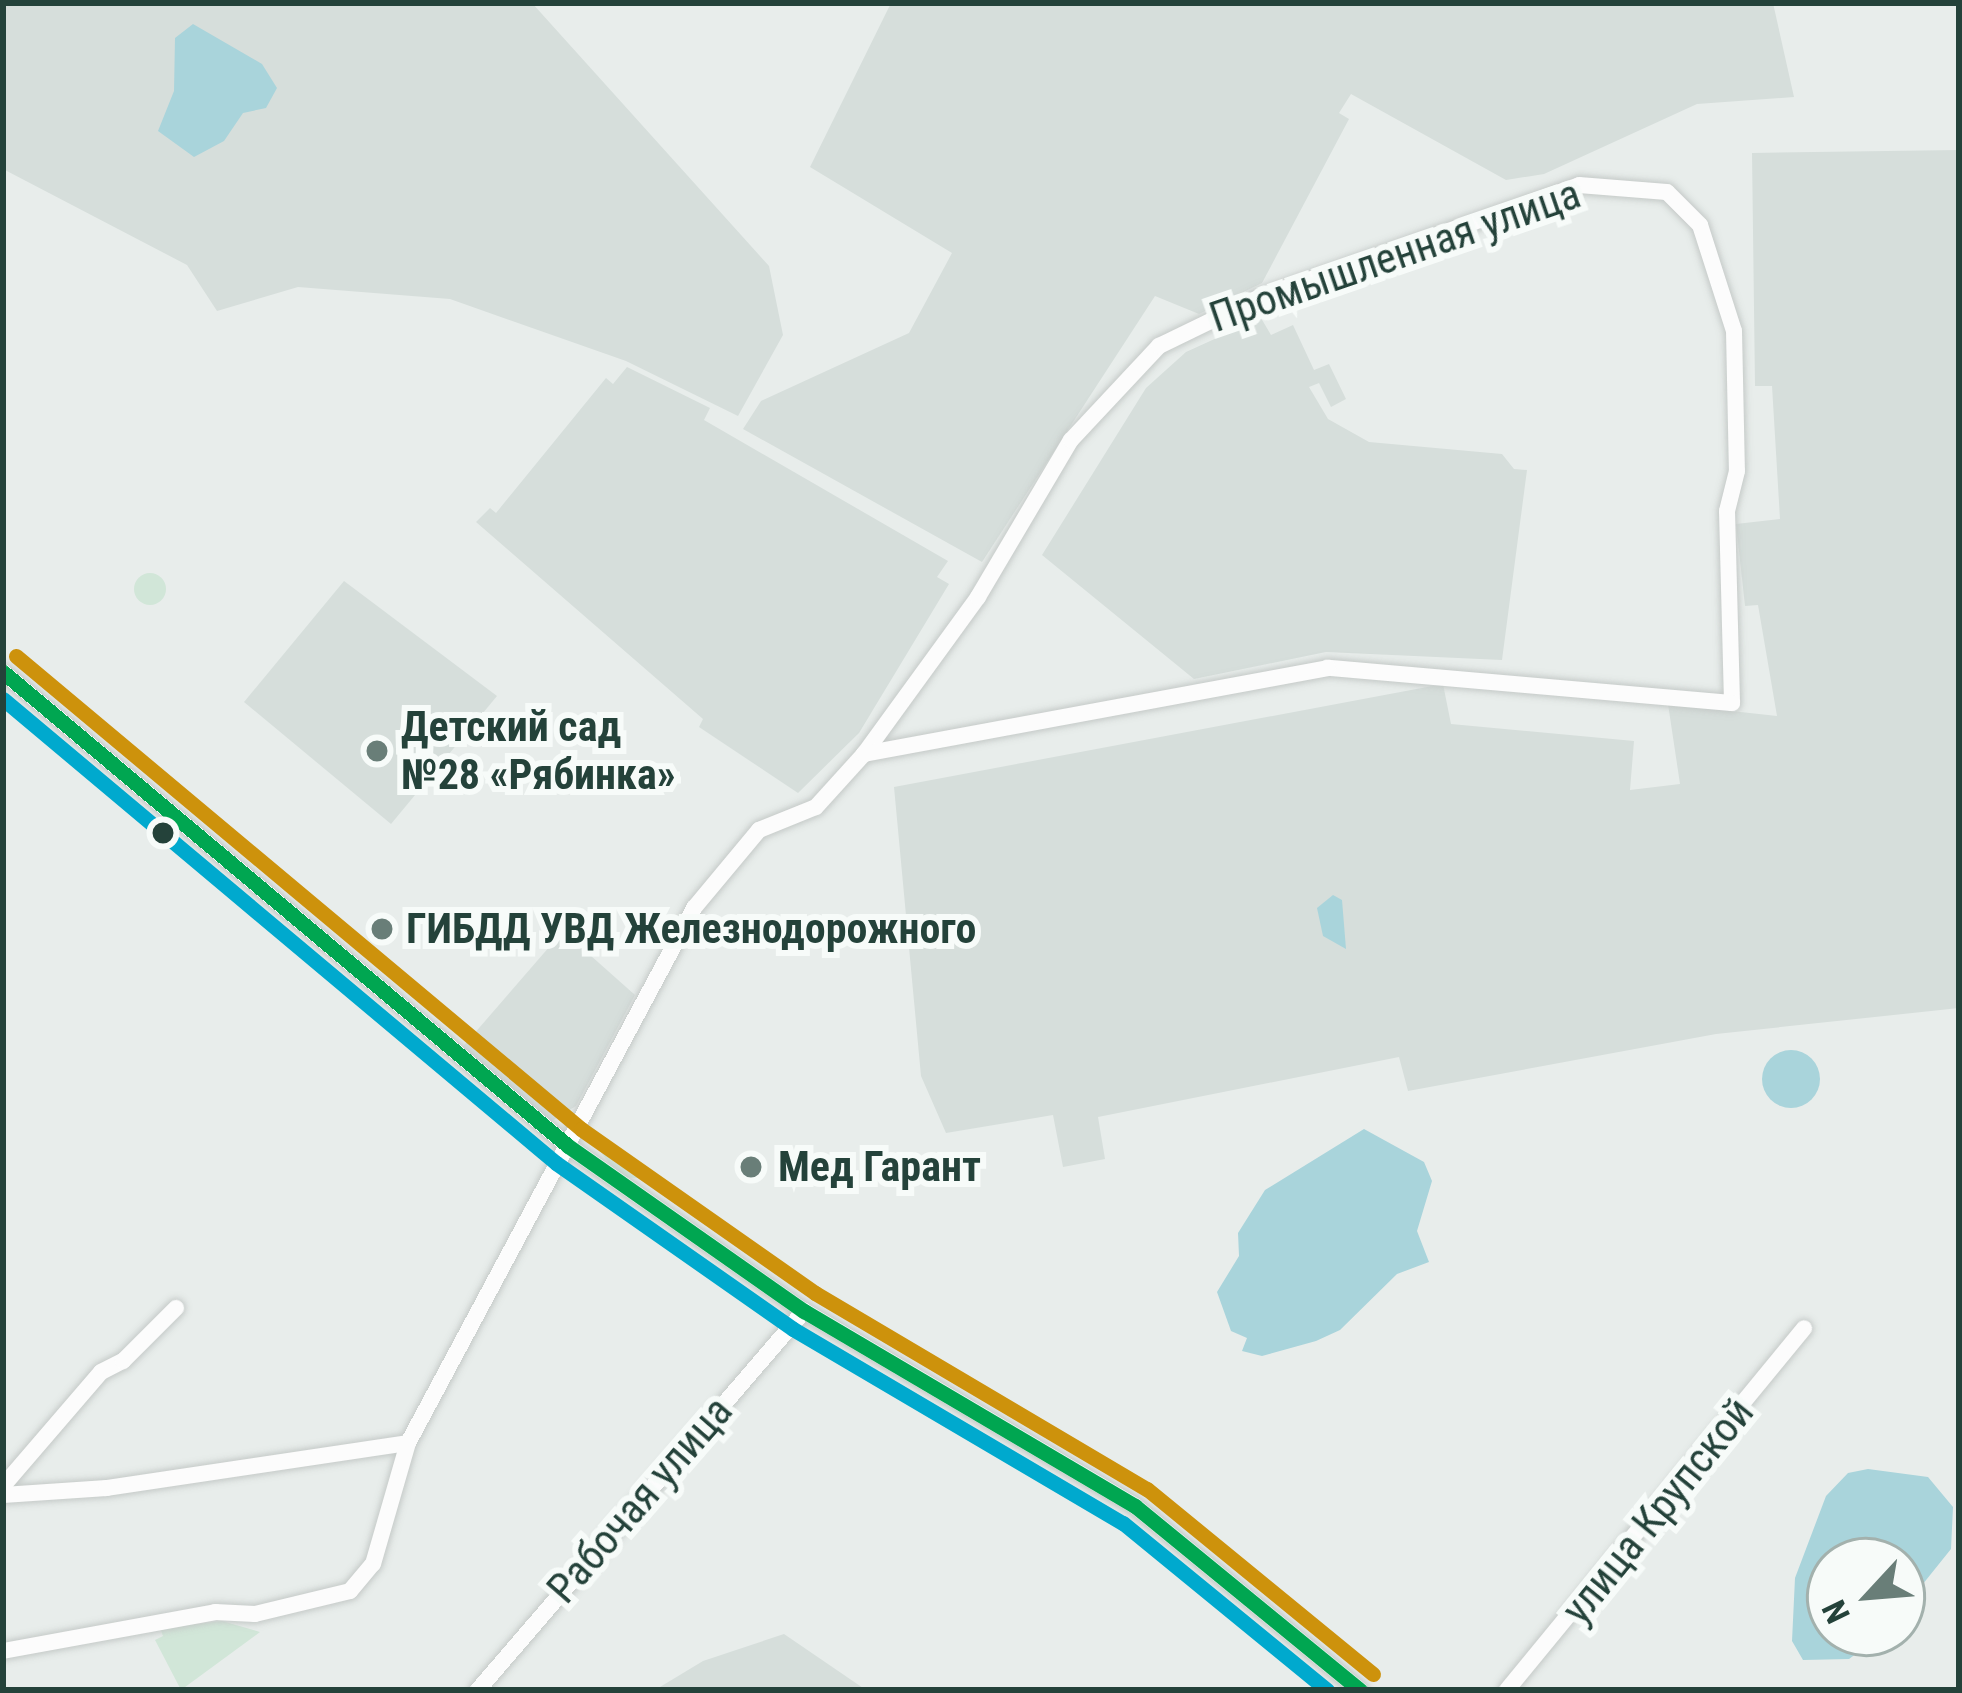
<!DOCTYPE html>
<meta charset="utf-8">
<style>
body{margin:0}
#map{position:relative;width:1962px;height:1693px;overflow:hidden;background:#e8edeb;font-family:"Roboto Condensed",sans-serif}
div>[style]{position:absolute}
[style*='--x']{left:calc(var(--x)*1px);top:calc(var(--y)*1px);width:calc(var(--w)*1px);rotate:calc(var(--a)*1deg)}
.built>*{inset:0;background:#d6dedb}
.green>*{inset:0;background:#d1e6d8}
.round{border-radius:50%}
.water>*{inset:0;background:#a9d4db}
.roads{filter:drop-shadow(0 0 3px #c5cac8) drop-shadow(0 0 3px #c5cac8)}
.minor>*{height:16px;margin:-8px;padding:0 8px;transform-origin:8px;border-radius:8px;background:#fcfcfc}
.bus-1>*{height:15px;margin:-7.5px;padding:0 7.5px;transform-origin:7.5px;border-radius:7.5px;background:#00a651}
.bus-2>*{height:15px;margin:-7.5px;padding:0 7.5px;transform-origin:7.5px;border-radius:7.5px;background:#00a9ce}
.bus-3>*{height:15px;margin:-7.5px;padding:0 7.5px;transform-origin:7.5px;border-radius:7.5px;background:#cd920c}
.dots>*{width:33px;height:33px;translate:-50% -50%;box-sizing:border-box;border:6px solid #f7fbf9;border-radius:50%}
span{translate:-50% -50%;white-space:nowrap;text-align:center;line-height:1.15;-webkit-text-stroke:12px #f7fbf9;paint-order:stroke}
.street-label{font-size:42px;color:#24423a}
.poi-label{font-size:42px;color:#24423a;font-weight:700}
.left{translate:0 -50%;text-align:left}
.frame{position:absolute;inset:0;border:6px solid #24423a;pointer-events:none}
.north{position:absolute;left:1806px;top:1537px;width:120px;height:120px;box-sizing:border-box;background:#f7fbf9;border:3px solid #a3b1ad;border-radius:50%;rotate:244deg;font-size:33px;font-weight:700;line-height:48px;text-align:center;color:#24423a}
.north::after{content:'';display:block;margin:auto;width:42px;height:54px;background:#697e78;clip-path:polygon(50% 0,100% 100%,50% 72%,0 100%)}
</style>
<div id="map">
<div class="built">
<div style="clip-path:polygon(3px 3px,532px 3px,769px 266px,783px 335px,738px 416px,626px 361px,450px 299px,298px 287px,217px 311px,187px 265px,3px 169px)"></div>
<div style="clip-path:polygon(891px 3px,1773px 3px,1794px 97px,1697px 104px,1544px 174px,1506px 180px,1351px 94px,1339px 113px,1349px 119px,1262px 283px,1199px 314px,1155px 296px,982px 562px,743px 429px,761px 401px,909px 333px,952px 253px,810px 167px)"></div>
<div style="clip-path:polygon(1959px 150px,1959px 1008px,1716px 1034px,1408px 1091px,1399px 1057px,1098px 1117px,1105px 1159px,1063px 1167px,1053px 1115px,946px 1133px,921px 1076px,894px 787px,1443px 684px,1451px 724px,1634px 741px,1630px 790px,1680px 784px,1668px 704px,1777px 716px,1758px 605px,1745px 606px,1736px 524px,1780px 519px,1772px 386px,1755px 386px,1752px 153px)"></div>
<div style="clip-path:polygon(1261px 318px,1271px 335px,1293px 325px,1314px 370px,1329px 364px,1346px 399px,1331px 407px,1319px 383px,1309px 387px,1328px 419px,1369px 442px,1502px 454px,1514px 469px,1527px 470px,1502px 660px,1326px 652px,1194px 679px,1042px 555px,1146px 388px,1186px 352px)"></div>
<div style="clip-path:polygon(627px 367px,710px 408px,704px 420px,948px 561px,937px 577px,949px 584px,859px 733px,798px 793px,699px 727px,703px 719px,476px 522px,490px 508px,496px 513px,606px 378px,613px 384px)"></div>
<div style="clip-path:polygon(344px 581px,497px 696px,391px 824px,244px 702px)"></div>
<div style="clip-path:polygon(563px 931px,635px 995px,576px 1106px,552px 1121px,460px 1050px)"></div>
<div style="clip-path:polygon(784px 1634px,866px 1690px,655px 1690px,703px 1661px)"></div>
</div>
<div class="green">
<div class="round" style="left:134px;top:573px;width:32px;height:32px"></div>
<div style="clip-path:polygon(589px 1137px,654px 1179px,620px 1177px)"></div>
<div style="clip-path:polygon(222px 1621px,260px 1632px,181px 1690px,155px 1640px,163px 1636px,160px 1628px)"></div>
</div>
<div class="water">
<div style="clip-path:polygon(193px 24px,262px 64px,277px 88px,266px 108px,243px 113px,224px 141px,194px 157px,158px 131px,174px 91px,175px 38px)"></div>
<div style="clip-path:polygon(1333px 895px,1342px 900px,1346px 949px,1323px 936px,1317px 908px)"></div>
<div class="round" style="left:1762px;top:1050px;width:58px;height:58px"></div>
<div style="clip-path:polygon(1364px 1129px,1424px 1162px,1432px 1181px,1417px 1231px,1429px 1262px,1397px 1274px,1340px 1330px,1316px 1341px,1262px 1356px,1242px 1351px,1247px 1338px,1231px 1331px,1217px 1292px,1239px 1256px,1238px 1233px,1265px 1190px)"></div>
<div style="clip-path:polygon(1868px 1469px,1928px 1477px,1953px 1507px,1951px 1549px,1902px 1610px,1902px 1561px,1830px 1561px,1830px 1633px,1884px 1633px,1849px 1659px,1803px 1660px,1792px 1641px,1795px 1578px,1826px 1496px,1848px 1473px)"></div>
</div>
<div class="roads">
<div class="minor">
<div style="--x:3;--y:672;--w:737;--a:39.99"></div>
<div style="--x:568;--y:1146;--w:288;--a:35"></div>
<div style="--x:804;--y:1311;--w:384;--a:30.5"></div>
<div style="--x:1135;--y:1506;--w:291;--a:39.3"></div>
<div style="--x:3;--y:1486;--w:150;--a:-49.3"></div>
<div style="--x:101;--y:1372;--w:25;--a:-27"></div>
<div style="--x:123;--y:1361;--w:75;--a:-45"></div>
<div style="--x:3;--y:1495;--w:104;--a:-3.9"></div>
<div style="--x:107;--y:1488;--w:304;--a:-8.5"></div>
<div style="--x:408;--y:1443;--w:607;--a:-61.87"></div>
<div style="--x:694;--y:908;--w:102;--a:-50.2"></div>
<div style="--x:759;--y:830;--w:61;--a:-22"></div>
<div style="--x:816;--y:807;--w:72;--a:-47.8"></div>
<div style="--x:864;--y:754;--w:194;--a:-54"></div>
<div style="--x:978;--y:597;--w:182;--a:-59.4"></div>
<div style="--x:1071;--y:440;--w:129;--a:-46.9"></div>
<div style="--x:1159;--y:346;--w:112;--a:-25.9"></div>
<div style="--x:1260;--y:297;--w:338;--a:-19.3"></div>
<div style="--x:1579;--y:185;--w:88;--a:4.5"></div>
<div style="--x:1667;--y:192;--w:47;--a:45"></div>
<div style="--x:1700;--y:225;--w:111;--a:72.2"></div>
<div style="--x:1734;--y:331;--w:140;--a:88.8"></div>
<div style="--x:1737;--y:471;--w:41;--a:104"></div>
<div style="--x:1727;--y:511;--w:192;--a:88.5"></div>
<div style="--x:1732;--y:703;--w:406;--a:-175"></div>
<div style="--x:1328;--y:668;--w:472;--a:169.5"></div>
<div style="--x:3;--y:1651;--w:216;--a:-10.4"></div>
<div style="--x:215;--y:1612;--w:40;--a:2.9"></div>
<div style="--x:255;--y:1614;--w:98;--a:-13.6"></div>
<div style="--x:350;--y:1591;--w:35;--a:-50"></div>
<div style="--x:373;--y:1564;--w:126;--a:-73.9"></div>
<div style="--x:478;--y:1690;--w:500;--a:-49.3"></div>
<div style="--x:1507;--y:1690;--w:468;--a:-50.6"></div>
</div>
</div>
<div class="bus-1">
<div style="--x:3;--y:672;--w:737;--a:39.99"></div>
<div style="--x:568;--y:1146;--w:288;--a:35"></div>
<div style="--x:804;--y:1311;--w:384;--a:30.5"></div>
<div style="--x:1135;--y:1506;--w:291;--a:39.3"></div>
</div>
<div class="bus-2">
<div style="--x:3;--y:699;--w:722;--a:40"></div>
<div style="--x:556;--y:1163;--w:289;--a:35"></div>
<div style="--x:793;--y:1329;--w:383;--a:30.5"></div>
<div style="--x:1123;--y:1523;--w:264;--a:39.3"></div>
</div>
<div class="bus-3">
<div style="--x:16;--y:656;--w:737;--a:39.93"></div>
<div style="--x:581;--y:1129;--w:286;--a:35"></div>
<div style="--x:815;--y:1293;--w:386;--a:30.6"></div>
<div style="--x:1147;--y:1489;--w:292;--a:39.3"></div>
</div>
<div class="dots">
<div style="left:377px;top:751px;background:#697e78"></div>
<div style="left:163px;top:833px;background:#24423a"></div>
<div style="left:382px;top:929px;background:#697e78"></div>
<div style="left:751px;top:1167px;background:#697e78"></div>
</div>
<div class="street-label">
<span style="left:1395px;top:256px;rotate:-19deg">Промышленная улица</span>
<span style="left:640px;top:1500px;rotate:-49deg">Рабочая улица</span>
<span style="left:1658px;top:1511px;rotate:-51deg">улица Крупской</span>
</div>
<div class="poi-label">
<span class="left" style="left:401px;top:751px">Детский сад<br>№28 «Рябинка»</span>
<span class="left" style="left:406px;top:929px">ГИБДД УВД Железнодорожного</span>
<span class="left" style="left:778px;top:1167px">Мед Гарант</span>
</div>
<div class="frame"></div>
<div class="north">N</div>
</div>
